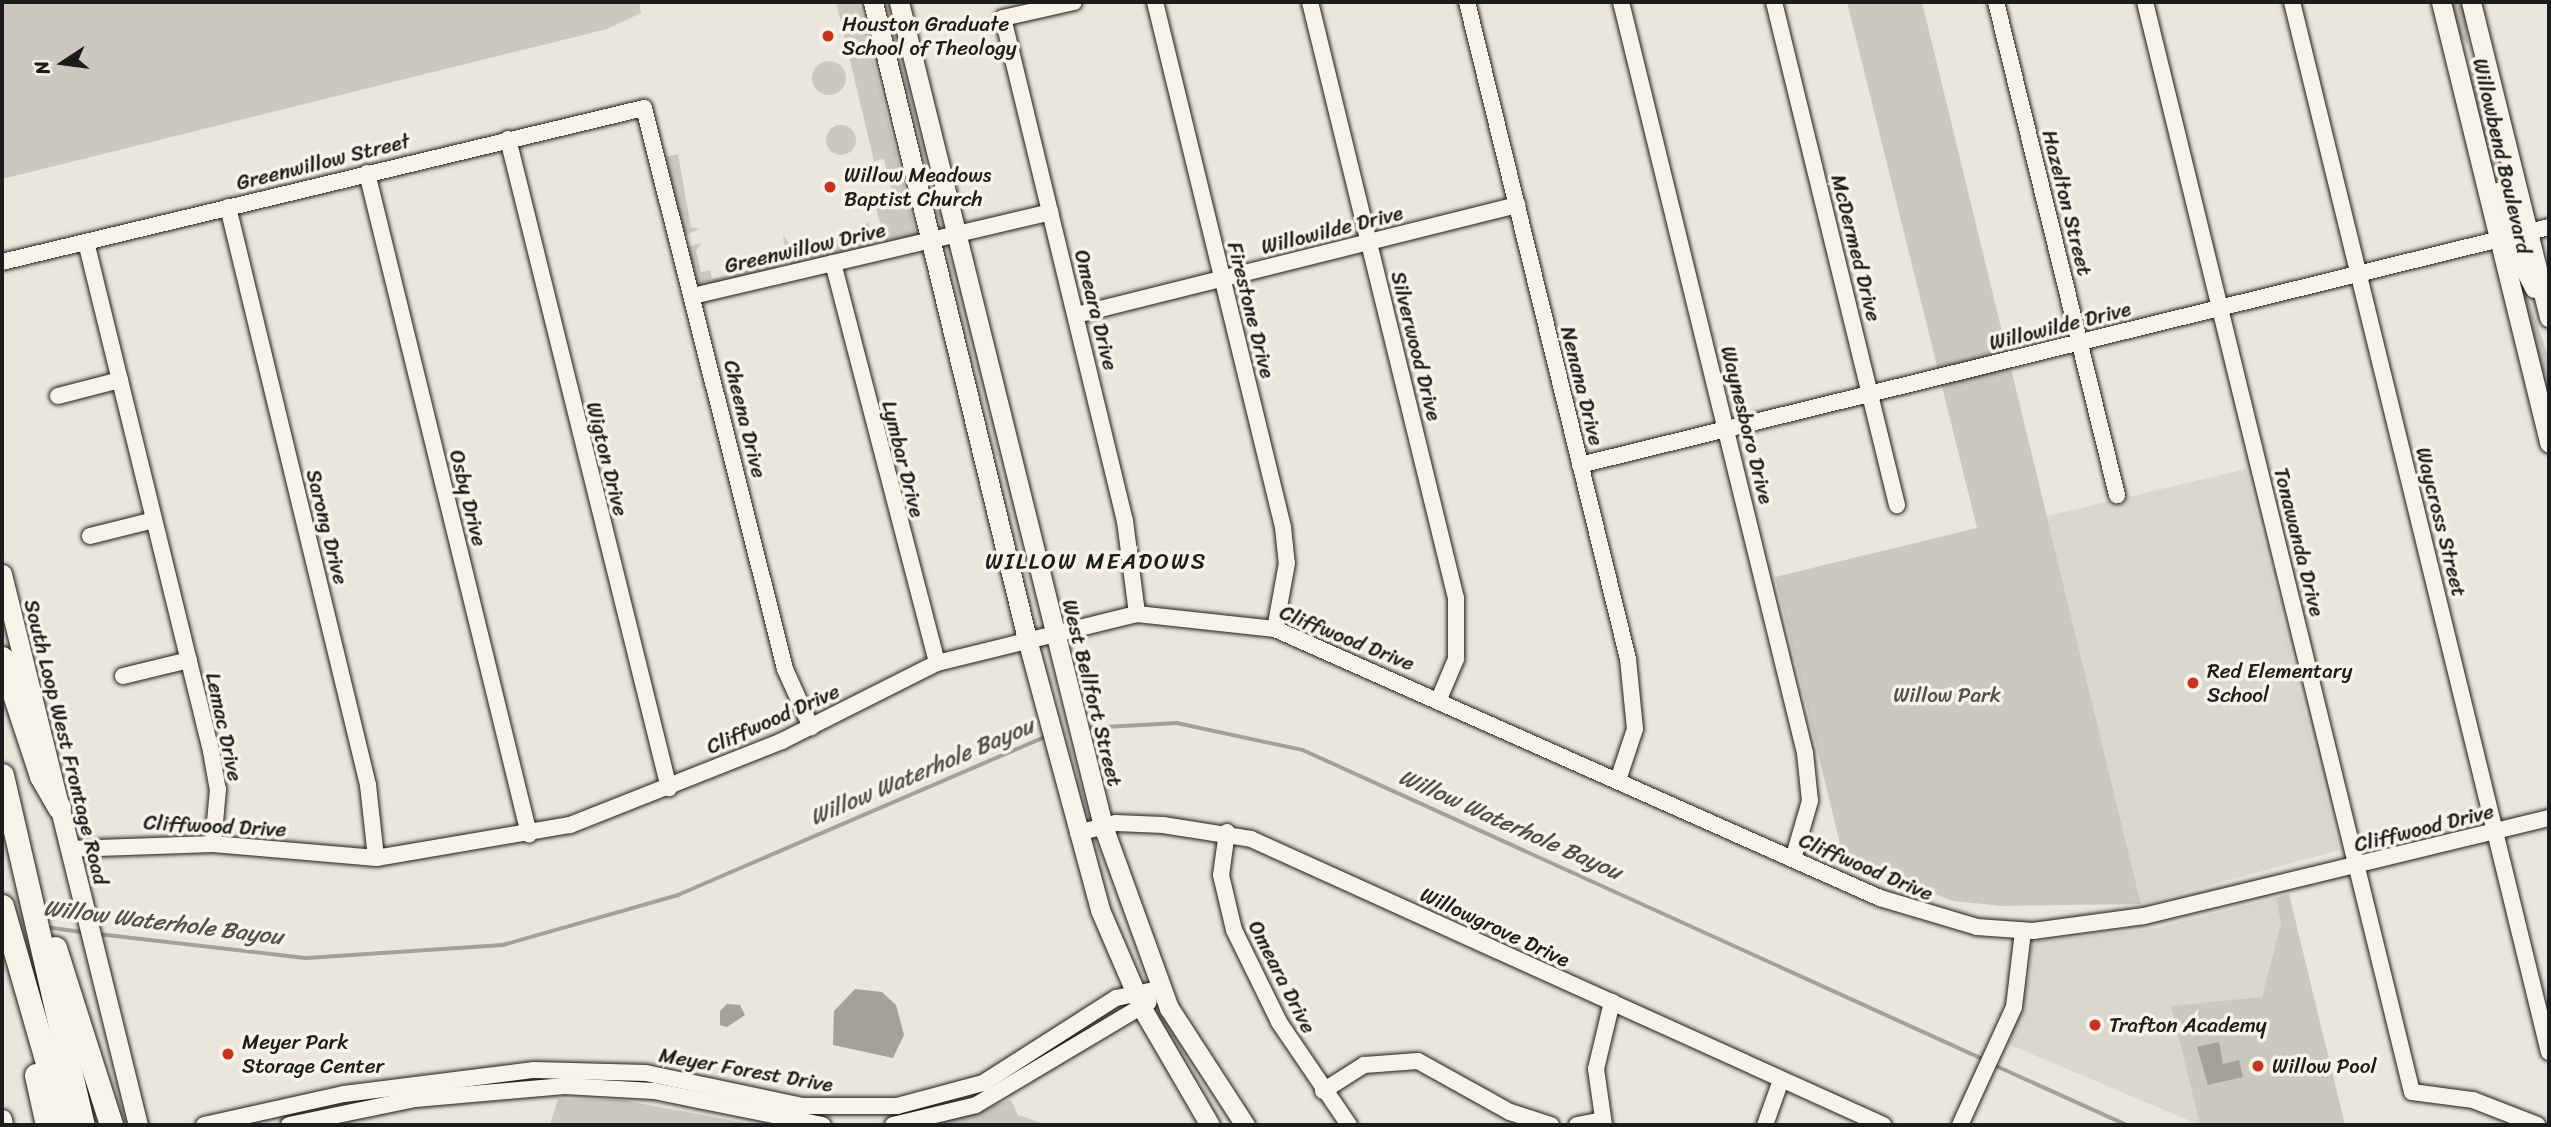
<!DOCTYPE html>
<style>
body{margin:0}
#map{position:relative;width:2551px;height:1127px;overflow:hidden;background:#eae6dc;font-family:Sriracha,sans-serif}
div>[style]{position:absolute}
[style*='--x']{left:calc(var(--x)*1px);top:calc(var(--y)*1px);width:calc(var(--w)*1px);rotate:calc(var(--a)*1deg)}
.built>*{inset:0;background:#dad7ce}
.green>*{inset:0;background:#ccc8c0}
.round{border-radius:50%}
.water>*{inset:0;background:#a3a19a}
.stream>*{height:3.5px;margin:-1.75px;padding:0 1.75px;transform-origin:1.75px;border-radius:1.75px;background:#a3a19a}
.roads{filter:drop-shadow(0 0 2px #1c1c1c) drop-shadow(0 0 2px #1c1c1c)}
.minor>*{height:16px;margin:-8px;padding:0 8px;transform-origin:8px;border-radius:8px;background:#f7f3e8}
.major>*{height:19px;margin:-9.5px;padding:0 9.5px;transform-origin:9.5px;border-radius:9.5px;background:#f7f3e8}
.highway>*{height:23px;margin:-11.5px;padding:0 11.5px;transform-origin:11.5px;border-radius:11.5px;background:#f7f3e8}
.dots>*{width:19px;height:19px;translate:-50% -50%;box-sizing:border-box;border:4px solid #f7f3e8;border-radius:50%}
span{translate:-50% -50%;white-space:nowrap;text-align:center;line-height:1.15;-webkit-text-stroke:7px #f7f3e8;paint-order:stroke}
.poi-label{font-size:21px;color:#1c1c1c}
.left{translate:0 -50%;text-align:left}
.street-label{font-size:21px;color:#1c1c1c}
.park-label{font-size:21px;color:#51504d}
.neighbourhood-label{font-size:23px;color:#1c1c1c;letter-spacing:2px}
.water-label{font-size:23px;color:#52514e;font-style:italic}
.frame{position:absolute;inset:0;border:4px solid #1c1c1c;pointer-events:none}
.north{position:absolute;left:28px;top:28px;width:70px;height:70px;-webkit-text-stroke:5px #f7f3e8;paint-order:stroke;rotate:257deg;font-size:19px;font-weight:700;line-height:28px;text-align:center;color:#1c1c1c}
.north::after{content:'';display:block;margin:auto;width:24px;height:32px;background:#1c1c1c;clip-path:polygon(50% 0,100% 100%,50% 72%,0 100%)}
</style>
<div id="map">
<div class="built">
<div style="clip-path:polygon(2246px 469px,2339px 850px,2141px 904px,2047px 516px)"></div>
<div style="clip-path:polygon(2276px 898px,2281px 923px,2262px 998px,2171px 1006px,2200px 1125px,2008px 1044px,2029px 975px,2032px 942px,2152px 929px)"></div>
</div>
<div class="green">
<div style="clip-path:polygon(2px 2px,639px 2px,641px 13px,607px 29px,2px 179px)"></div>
<div style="clip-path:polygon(836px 2px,859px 2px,900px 169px,887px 172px,884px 159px,874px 161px)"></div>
<div style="clip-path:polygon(1847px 2px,1922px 2px,2141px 904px,2002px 906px,1953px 901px,1844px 860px,1775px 577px,1977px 528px)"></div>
<div style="clip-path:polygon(2447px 2px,2464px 2px,2468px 45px,2453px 26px)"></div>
<div class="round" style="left:812px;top:61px;width:34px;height:34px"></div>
<div style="clip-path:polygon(2469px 69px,2486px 83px,2517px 218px,2511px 219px,2478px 131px)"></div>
<div class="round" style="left:826px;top:125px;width:30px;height:30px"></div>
<div style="clip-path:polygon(678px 154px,691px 227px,699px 229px,684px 236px,666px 157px)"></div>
<div style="clip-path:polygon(902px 177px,916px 235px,886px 246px,876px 208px,883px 206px,881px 196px,892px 193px,889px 180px)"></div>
<div style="clip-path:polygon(868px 221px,876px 248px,791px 265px,787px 260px,783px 235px,792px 247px,863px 230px)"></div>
<div style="clip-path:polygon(702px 243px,696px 251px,701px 272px,710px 270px,712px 279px,773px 264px,774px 255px,779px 270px,699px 290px,687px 247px)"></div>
<div style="clip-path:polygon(2516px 262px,2549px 359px,2549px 407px,2511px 263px)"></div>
<div style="clip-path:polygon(2289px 894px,2345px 1125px,2200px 1125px,2171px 1006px,2262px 997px,2281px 923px,2276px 898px)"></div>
<div style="clip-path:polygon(558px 1099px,621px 1100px,757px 1125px,550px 1125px)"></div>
<div style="clip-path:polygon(1011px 1100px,1018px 1115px,1048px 1125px,936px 1125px)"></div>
</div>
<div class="water">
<div style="clip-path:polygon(855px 989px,882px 992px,896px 1005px,904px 1035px,893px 1058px,833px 1045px,834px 1011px)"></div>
<div style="clip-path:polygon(727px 1004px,740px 1005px,745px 1015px,727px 1027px,720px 1025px,720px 1011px)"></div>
<div style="clip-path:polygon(2219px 1042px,2223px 1064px,2239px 1060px,2243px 1077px,2208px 1085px,2197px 1047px)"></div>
</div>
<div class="stream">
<div style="--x:1087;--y:728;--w:90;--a:-3.2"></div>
<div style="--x:1177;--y:723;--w:129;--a:12.1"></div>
<div style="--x:1303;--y:750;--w:749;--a:24.44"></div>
<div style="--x:46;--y:927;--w:37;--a:8"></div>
<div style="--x:98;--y:934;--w:210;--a:6.6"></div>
<div style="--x:307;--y:958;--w:196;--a:-3.8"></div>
<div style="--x:503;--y:945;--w:182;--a:-15.9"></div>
<div style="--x:678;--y:895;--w:400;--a:-23.3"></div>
<div style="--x:1992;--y:1064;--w:148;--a:24.3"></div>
</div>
<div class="roads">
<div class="minor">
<div style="--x:1074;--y:2;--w:73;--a:167.3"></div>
<div style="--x:1003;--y:18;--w:518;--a:76.37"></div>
<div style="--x:1125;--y:521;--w:94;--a:82.6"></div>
<div style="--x:1155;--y:2;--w:540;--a:76.3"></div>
<div style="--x:1283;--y:527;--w:36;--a:84"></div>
<div style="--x:1287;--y:563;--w:67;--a:100.3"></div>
<div style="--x:1310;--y:2;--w:614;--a:76.24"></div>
<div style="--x:1456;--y:598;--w:61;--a:90"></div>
<div style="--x:1456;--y:659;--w:43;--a:113"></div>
<div style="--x:1467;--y:2;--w:676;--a:76.23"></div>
<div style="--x:1628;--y:659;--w:70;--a:84.3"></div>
<div style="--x:1635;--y:729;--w:54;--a:108.4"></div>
<div style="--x:1621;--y:2;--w:773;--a:76.23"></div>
<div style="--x:1805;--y:753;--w:48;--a:84.1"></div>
<div style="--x:1810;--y:801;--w:60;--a:106.3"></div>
<div style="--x:1774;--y:2;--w:518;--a:76.26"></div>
<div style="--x:1996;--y:2;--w:508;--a:76.21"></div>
<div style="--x:2145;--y:2;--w:1122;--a:76.24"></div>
<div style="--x:2412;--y:1092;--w:62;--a:7.5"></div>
<div style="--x:2473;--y:1100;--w:69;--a:21.3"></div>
<div style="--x:2292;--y:2;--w:1081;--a:76.25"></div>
<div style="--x:508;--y:139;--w:669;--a:76.07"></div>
<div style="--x:367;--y:173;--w:681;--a:76.23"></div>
<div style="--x:228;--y:207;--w:595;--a:76.38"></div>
<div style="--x:368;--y:785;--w:73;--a:83.7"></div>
<div style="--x:86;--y:242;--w:524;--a:76.2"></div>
<div style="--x:211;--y:751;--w:39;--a:80"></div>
<div style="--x:218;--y:789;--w:55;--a:95.2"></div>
<div style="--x:2;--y:262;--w:660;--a:-13.49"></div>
<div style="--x:644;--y:108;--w:578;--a:75.89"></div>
<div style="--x:785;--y:669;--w:64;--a:65.9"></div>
<div style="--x:833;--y:263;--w:413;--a:75.4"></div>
<div style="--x:693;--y:296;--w:367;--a:-13.2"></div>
<div style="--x:1076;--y:315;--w:455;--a:-14"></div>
<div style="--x:58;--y:396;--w:64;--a:-14.5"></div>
<div style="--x:1580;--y:465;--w:998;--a:-13.8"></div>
<div style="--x:90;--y:536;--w:66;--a:-14"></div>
<div style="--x:123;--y:676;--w:68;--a:-13.6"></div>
<div style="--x:1227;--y:832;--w:43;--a:97.9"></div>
<div style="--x:1221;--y:875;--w:57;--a:76.7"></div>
<div style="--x:1234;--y:930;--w:102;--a:63.9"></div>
<div style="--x:1279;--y:1022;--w:125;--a:55.8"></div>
<div style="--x:1078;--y:833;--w:39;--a:-15"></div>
<div style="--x:1116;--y:823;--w:47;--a:2.4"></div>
<div style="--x:1163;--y:825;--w:89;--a:9"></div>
<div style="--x:1251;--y:839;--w:694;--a:24.35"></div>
<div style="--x:69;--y:849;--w:144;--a:-2"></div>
<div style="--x:213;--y:844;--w:164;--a:4.9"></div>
<div style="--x:376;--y:858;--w:197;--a:-9.7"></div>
<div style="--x:570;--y:825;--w:228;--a:-21.6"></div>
<div style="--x:782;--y:741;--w:174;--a:-26.7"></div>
<div style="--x:937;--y:663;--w:206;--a:-13.8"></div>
<div style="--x:1137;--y:614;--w:139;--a:6.2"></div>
<div style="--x:1275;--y:629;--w:662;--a:23.97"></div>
<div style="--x:1880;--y:898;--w:101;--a:16.6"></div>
<div style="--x:1977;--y:927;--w:56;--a:4.1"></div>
<div style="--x:2033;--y:931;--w:112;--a:-7.7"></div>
<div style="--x:2144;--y:916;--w:417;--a:-13.6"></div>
<div style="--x:1323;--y:1091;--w:49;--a:-32.4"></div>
<div style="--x:1364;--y:1065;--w:54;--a:-4.2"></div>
<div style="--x:1418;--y:1061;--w:105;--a:29"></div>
<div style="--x:1510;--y:1112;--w:43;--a:17.6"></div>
<div style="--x:204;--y:1125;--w:143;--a:-12.5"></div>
<div style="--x:344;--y:1094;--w:192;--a:-7.2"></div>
<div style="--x:534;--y:1070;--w:112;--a:1.5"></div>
<div style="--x:646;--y:1073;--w:159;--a:11.9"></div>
<div style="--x:802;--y:1106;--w:95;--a:0"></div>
<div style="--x:897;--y:1106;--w:89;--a:-15"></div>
<div style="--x:983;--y:1083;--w:158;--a:-32.6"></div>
<div style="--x:1116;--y:998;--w:45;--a:-11.6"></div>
<div style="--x:289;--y:1125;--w:129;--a:-11.7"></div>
<div style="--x:415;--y:1099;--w:150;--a:-5"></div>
<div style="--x:564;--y:1086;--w:90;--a:3.2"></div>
<div style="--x:654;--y:1091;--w:172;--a:11.4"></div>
<div style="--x:893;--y:1125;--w:85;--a:-13.5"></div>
<div style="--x:976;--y:1105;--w:201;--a:-30.8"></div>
<div style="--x:1577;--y:1125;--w:25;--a:-11"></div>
<div style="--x:1604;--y:1125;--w:57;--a:-98.1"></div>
<div style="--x:1596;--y:1069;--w:69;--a:-76.6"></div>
<div style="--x:1765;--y:1125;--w:48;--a:-70.4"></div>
<div style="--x:1960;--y:1125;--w:130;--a:-65.4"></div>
<div style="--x:2014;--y:1007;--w:77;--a:-83.2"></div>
</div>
<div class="major">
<div style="--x:873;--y:2;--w:655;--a:76.41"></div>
<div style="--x:1027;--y:639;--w:281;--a:74.9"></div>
<div style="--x:1100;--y:910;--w:109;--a:66.7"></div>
<div style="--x:1143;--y:1010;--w:133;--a:59.8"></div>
<div style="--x:899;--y:2;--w:849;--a:76.09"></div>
<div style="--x:1103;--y:826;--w:194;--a:70.1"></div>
<div style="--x:1169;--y:1008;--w:140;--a:57"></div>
<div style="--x:2441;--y:2;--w:454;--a:76.2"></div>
<div style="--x:2471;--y:2;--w:325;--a:76.1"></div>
<div style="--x:2497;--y:192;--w:31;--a:69"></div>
<div style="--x:2508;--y:221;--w:23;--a:31"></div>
<div style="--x:2498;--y:240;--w:26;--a:39"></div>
<div style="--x:2518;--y:256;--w:36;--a:63"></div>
<div style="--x:2;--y:574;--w:568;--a:76.14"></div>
<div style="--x:2;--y:1119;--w:6;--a:81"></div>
</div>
<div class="highway">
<div style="--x:2;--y:658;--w:124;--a:71.7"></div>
<div style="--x:41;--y:776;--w:36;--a:60"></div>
<div style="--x:2;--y:775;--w:359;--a:77"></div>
<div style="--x:2;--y:906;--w:228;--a:74"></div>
<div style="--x:55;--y:948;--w:186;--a:72.4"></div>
<div style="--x:36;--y:1075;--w:51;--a:77.6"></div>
</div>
</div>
<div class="dots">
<div style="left:828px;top:36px;background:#c8321e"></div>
<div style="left:830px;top:187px;background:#c8321e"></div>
<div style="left:2193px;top:683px;background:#c8321e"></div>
<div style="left:2095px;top:1025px;background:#c8321e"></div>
<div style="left:228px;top:1054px;background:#c8321e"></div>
<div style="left:2258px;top:1066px;background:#c8321e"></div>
</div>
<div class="poi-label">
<span class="left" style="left:842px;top:36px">Houston Graduate<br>School of Theology</span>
<span class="left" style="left:844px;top:187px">Willow Meadows<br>Baptist Church</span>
<span class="left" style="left:2207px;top:683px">Red Elementary<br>School</span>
<span class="left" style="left:2109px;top:1025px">Trafton Academy</span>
<span class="left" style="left:242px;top:1054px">Meyer Park<br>Storage Center</span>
<span class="left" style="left:2272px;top:1066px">Willow Pool</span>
</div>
<div class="street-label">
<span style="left:2502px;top:156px;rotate:77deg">Willowbend Boulevard</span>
<span style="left:323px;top:162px;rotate:-14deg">Greenwillow Street</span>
<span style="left:2067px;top:203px;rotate:76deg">Hazelton Street</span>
<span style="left:1332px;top:230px;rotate:-14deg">Willowilde Drive</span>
<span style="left:805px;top:248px;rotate:-13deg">Greenwillow Drive</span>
<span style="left:1856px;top:248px;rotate:76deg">McDermed Drive</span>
<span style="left:1096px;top:310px;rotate:76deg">Omeara Drive</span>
<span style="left:1251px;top:310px;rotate:76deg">Firestone Drive</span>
<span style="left:2060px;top:326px;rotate:-14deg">Willowilde Drive</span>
<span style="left:1416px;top:346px;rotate:76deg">Silverwood Drive</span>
<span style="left:1582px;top:386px;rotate:76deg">Nenana Drive</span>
<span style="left:745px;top:419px;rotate:76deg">Cheena Drive</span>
<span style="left:1747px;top:425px;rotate:76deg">Waynesboro Drive</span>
<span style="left:607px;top:459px;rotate:76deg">Wigton Drive</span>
<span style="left:903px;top:459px;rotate:76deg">Lymbar Drive</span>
<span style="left:468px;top:498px;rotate:76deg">Osby Drive</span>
<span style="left:2441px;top:522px;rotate:76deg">Waycross Street</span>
<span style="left:327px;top:527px;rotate:76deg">Sarong Drive</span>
<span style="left:2299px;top:542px;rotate:76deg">Tonawanda Drive</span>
<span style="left:1347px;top:638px;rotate:22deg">Cliffwood Drive</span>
<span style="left:1092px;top:693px;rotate:76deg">West Bellfort Street</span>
<span style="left:773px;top:719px;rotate:-24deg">Cliffwood Drive</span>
<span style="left:224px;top:727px;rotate:78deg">Lemac Drive</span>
<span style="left:66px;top:742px;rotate:76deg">South Loop West Frontage Road</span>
<span style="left:215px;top:826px;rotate:3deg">Cliffwood Drive</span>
<span style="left:2424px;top:828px;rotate:-14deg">Cliffwood Drive</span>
<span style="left:1866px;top:867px;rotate:23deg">Cliffwood Drive</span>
<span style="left:1495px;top:927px;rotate:25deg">Willowgrove Drive</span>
<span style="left:1282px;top:977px;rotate:63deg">Omeara Drive</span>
<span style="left:746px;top:1070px;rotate:10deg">Meyer Forest Drive</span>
</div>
<div class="park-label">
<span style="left:1947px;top:695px">Willow Park</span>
</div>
<div class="neighbourhood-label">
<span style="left:1096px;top:562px">WILLOW MEADOWS</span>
</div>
<div class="water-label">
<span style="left:922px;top:772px;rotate:-23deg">Willow Waterhole Bayou</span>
<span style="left:1510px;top:825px;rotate:24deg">Willow Waterhole Bayou</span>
<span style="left:163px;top:923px;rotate:7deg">Willow Waterhole Bayou</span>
</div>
<div class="frame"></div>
<div class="north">N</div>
</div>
